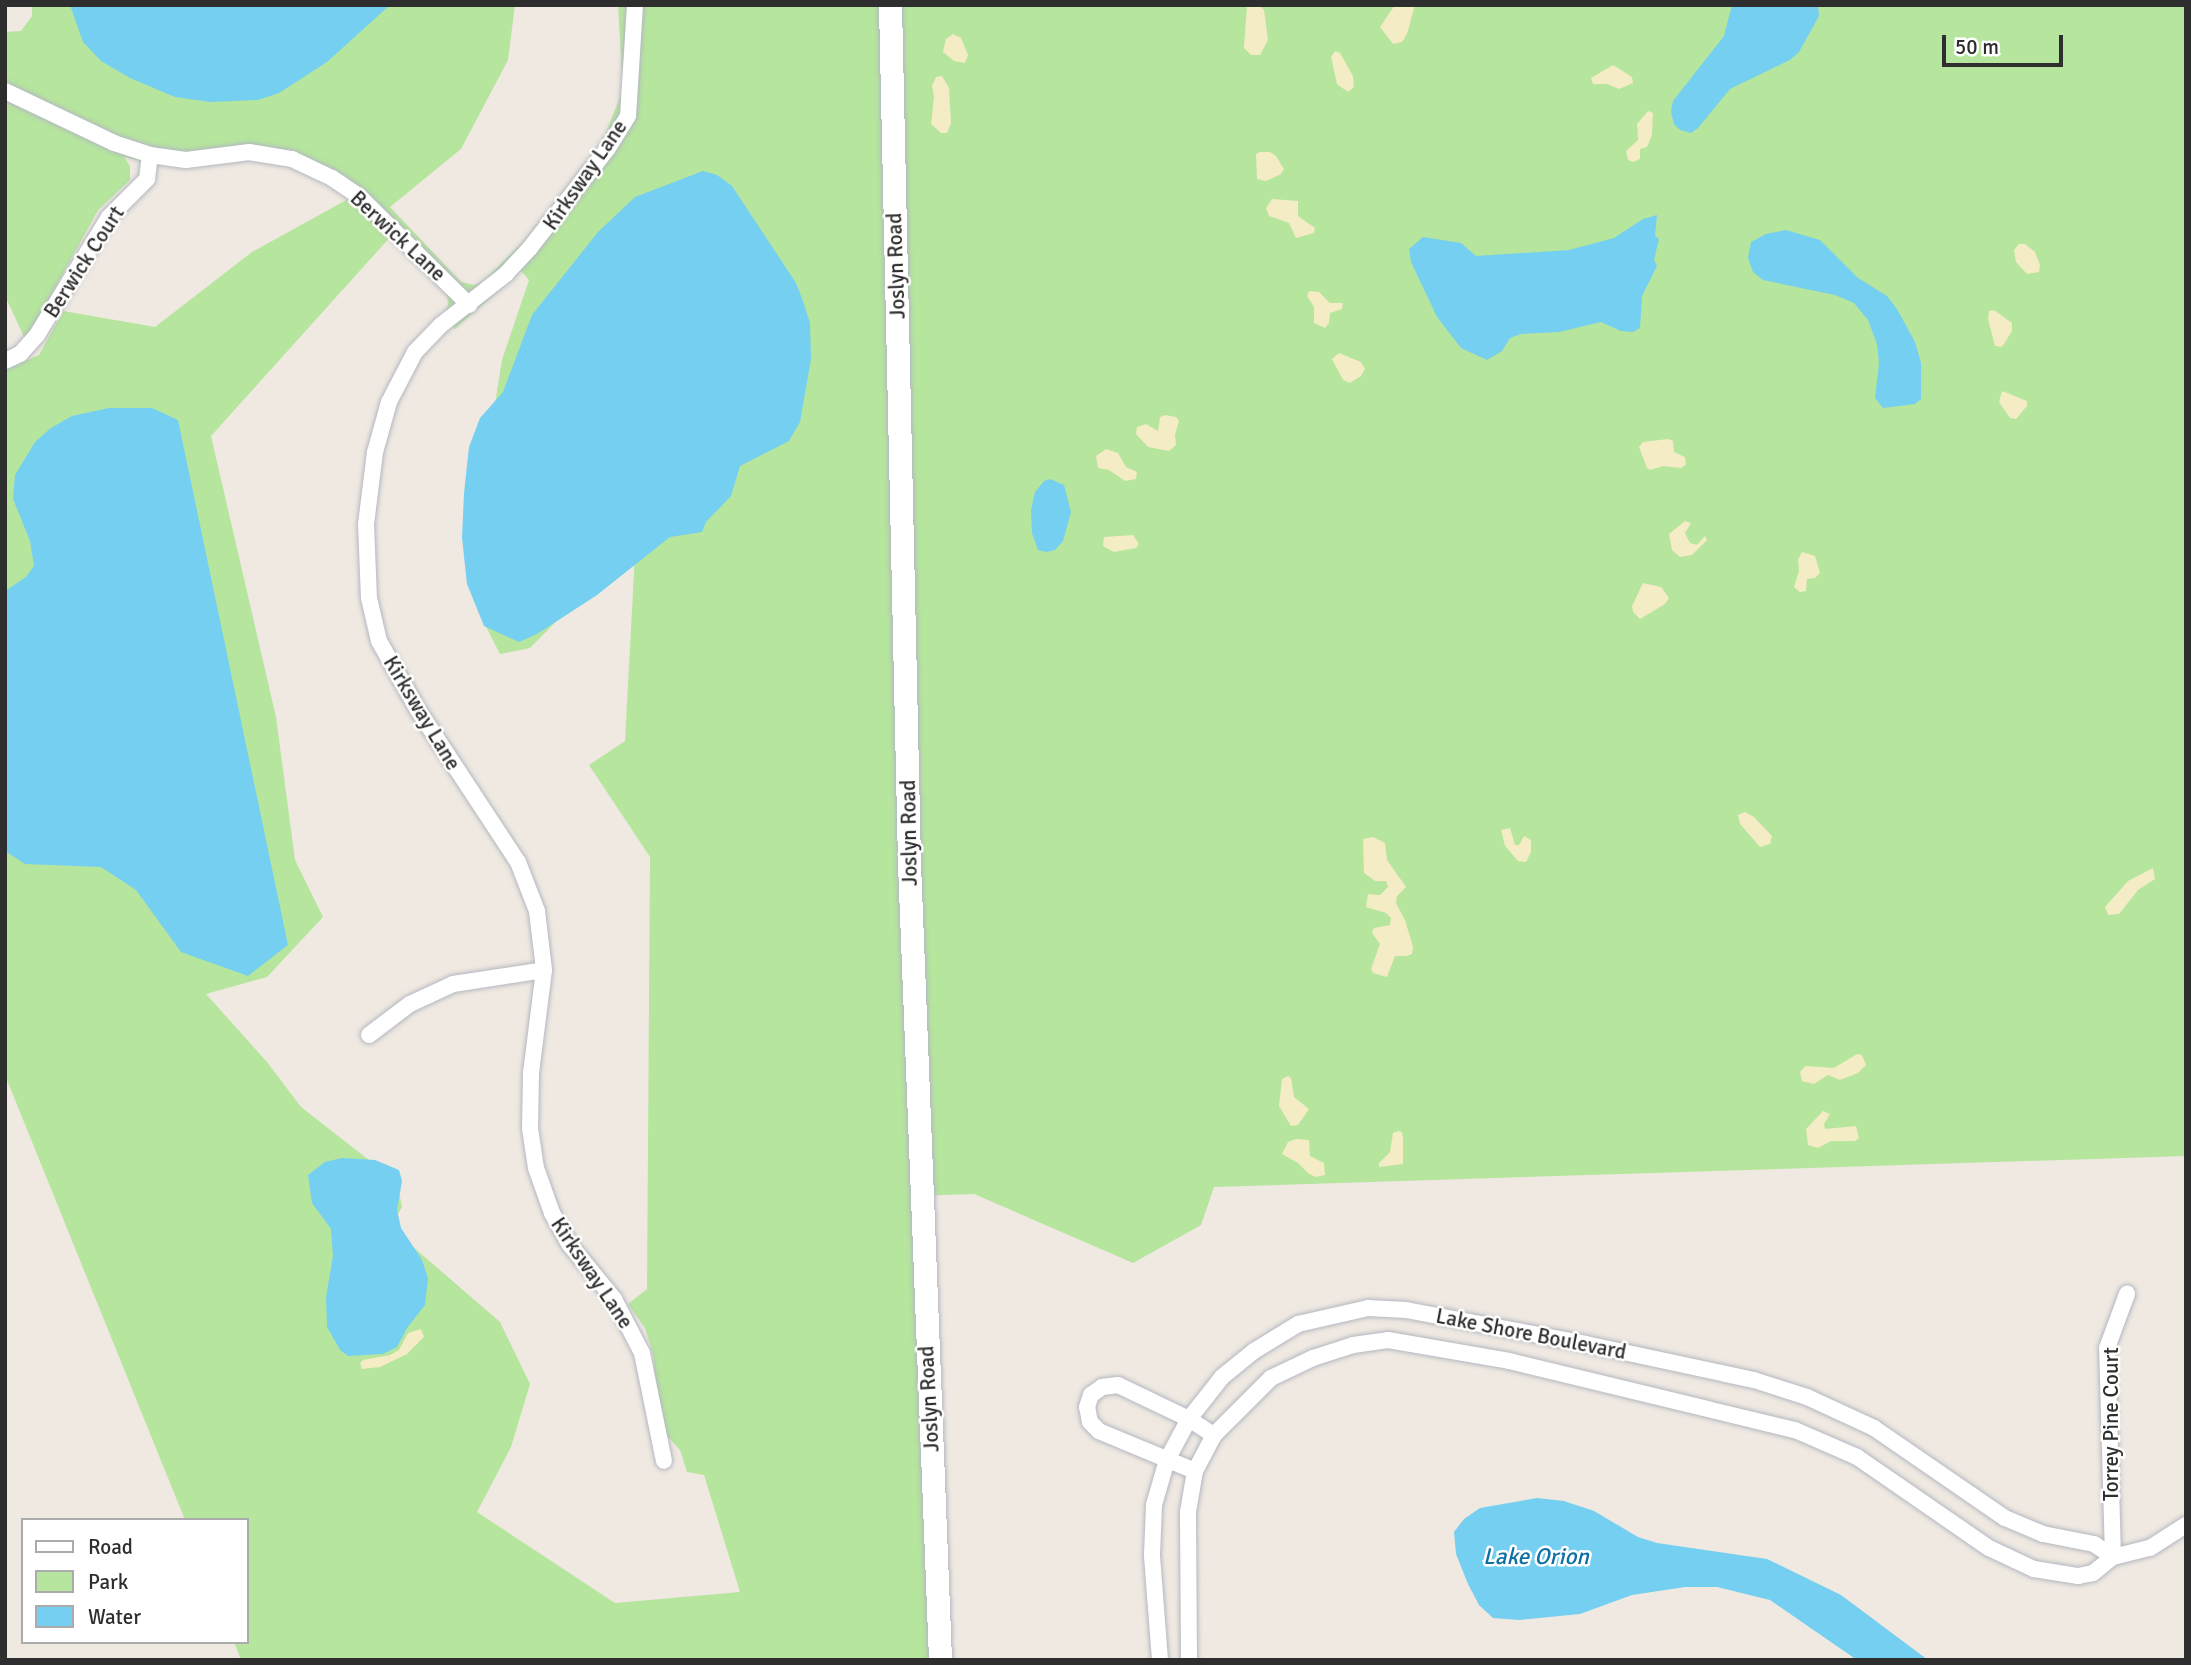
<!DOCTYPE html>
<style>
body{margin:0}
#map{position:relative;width:2191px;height:1665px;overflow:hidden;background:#efe9e1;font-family:Signika,sans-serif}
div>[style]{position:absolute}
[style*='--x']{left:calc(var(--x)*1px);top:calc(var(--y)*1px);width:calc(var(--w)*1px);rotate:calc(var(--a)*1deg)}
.green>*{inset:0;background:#b6e59e}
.sand>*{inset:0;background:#f3ecc5}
.water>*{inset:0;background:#75cff0}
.roads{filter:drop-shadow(0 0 2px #b4b7c1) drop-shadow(0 0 2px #b4b7c1)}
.street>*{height:16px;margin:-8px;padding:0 8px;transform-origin:8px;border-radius:8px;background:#fff}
.secondary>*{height:23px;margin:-11.5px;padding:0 11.5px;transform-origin:11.5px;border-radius:11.5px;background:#fff}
span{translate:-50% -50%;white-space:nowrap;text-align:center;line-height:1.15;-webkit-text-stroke:5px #fff;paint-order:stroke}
.street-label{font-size:21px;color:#2e2e2e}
.water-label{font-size:23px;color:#0d6fa3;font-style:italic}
.frame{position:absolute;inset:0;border:7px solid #2e2e2e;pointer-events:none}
.legend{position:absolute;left:21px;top:1518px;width:228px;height:126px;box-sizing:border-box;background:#fff;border:2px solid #ababab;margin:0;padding:9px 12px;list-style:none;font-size:21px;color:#2e2e2e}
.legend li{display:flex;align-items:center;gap:14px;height:35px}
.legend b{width:35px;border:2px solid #ababab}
.scale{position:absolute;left:1942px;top:35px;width:121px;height:32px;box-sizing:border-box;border:4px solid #2e2e2e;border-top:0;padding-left:9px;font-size:21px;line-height:24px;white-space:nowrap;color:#2e2e2e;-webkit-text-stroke:5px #fff;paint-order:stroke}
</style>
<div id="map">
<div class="green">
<div style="clip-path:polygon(evenodd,32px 5px,515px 5px,508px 60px,461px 149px,390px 207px,461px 282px,474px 285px,482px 282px,525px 240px,602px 142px,623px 90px,618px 5px,2186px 5px,2186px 1156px,1214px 1187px,1201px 1225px,1133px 1263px,974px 1194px,913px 1196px,931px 1660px,241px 1660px,234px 1642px,247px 1642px,247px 1520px,185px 1520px,5px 1075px,5px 369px,39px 355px,63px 311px,155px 327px,252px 252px,350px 198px,300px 166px,251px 159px,182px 167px,154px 164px,124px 157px,130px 166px,130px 180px,98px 210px,26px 341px,5px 296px,5px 32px,21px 31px,32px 16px,32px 5px,392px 235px,447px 293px,448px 305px,443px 316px,455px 329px,521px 271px,529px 280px,502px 360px,488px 447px,479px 613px,500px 654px,530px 648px,602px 575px,635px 554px,625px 741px,589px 765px,650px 857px,647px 1289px,628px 1304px,645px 1328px,653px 1354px,659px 1415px,667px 1436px,680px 1450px,687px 1472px,704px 1475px,740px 1592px,615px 1603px,477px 1512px,511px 1447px,530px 1384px,500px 1322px,390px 1227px,402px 1207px,397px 1182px,301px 1107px,267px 1062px,206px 994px,267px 977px,323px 917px,295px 860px,276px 717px,211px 436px,392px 235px)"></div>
</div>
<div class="sand">
<div style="clip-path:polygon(1247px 5px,1258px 5px,1264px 10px,1268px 40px,1260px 55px,1251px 55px,1244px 48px)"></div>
<div style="clip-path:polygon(1395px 5px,1415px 5px,1407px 34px,1402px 42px,1393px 44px,1380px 27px)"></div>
<div style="clip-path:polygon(953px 34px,961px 38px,968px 55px,965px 63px,954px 61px,943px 52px,946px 39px)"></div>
<div style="clip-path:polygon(1335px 51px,1340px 53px,1353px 76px,1354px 87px,1348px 92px,1337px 84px,1331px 57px)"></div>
<div style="clip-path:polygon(1613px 65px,1632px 77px,1633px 83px,1619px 89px,1607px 84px,1593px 84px,1591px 78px)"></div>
<div style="clip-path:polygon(942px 76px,949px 88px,951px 123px,947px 133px,941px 133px,931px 124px,934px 97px,932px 86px,936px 77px)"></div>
<div style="clip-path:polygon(1648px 111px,1653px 113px,1652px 135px,1647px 147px,1640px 149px,1640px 159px,1633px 162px,1628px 160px,1626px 151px,1638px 140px,1637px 124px)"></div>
<div style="clip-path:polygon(1260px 152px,1270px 152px,1276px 156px,1284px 169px,1281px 174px,1266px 181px,1257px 179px,1256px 154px)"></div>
<div style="clip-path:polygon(1272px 199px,1298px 201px,1298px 216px,1315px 228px,1314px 233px,1296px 238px,1289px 223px,1269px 216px,1266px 208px)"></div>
<div style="clip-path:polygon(2019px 244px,2025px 244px,2035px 252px,2040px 265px,2039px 272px,2027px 274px,2016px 262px,2014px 250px)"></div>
<div style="clip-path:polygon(1309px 291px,1319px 292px,1330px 303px,1343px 303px,1342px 309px,1330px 313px,1329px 323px,1325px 328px,1314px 323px,1314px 307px,1307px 296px)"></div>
<div style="clip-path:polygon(1994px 310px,2012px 323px,2012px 331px,2002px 347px,1995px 346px,1988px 319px,1989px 311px)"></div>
<div style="clip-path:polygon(1339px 353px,1361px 362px,1365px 369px,1361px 376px,1350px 383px,1343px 380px,1332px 359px)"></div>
<div style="clip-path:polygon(2002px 391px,2027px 401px,2027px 406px,2016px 419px,2010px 418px,1999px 402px)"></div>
<div style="clip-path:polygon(1165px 415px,1176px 417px,1179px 421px,1175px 435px,1176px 445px,1169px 451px,1148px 447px,1136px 434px,1137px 427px,1146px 424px,1158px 431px,1160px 417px)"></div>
<div style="clip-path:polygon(1668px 439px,1673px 441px,1674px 452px,1685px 457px,1686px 465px,1681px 468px,1663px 466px,1650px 470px,1647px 468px,1639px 447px,1643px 442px)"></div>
<div style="clip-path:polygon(1106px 449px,1118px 453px,1126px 467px,1137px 472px,1136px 479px,1125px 481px,1109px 470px,1098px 468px,1096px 456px)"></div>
<div style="clip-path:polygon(1685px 521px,1691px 523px,1685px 533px,1690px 543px,1697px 545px,1705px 536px,1707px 540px,1692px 555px,1680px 557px,1672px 550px,1669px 534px)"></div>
<div style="clip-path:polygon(1133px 535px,1139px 544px,1136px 548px,1114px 552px,1103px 546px,1104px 537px)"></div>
<div style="clip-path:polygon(1802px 552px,1815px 556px,1820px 573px,1815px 578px,1807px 579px,1806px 591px,1800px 592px,1794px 587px,1799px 571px,1798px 560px)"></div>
<div style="clip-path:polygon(1643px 583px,1661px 587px,1669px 598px,1665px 604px,1640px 619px,1633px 612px,1632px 606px)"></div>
<div style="clip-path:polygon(1745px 812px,1754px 817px,1772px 836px,1770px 844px,1760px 847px,1740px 824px,1738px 815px)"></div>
<div style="clip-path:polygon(1510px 828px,1515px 845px,1519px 845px,1524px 836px,1531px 840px,1531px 852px,1526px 862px,1518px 861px,1505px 846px,1501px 830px)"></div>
<div style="clip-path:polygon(1373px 837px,1385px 843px,1387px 860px,1406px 887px,1397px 896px,1396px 903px,1405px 920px,1413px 947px,1412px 954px,1407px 956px,1395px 956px,1387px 977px,1373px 973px,1371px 969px,1380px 944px,1372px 933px,1374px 928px,1390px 925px,1391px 918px,1386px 913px,1366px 907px,1368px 894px,1380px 895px,1388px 887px,1386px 881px,1375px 881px,1364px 873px,1363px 839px)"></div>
<div style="clip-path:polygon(2153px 868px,2155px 879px,2138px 890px,2119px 914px,2108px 915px,2105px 907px,2128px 881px)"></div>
<div style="clip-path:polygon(1857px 1054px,1862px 1055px,1866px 1065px,1858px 1073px,1840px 1080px,1828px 1075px,1814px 1084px,1802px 1081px,1800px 1072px,1805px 1066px,1834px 1068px)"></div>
<div style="clip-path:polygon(1288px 1076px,1291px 1078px,1294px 1097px,1309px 1109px,1298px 1125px,1291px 1126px,1279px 1106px,1282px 1079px)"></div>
<div style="clip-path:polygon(1823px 1111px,1830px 1114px,1824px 1124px,1825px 1129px,1856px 1126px,1859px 1138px,1855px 1141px,1831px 1141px,1818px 1148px,1808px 1145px,1806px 1129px)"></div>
<div style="clip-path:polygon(1398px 1131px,1402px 1132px,1403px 1138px,1403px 1164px,1379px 1167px,1379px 1163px,1390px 1152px,1393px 1133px)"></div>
<div style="clip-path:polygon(1296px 1139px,1309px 1140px,1310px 1156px,1324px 1163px,1325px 1175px,1316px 1177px,1309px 1174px,1298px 1163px,1282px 1154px,1288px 1142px)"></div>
<div style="clip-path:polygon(421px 1329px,424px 1337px,407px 1354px,380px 1367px,362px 1369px,360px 1363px,363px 1360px,390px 1355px,399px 1350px,408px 1333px)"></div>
</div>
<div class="water">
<div style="clip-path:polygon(70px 5px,390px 5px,327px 62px,279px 93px,258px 100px,210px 102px,175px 97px,130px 78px,101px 61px,83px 42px)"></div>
<div style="clip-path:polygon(1732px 5px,1818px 5px,1819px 16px,1799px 52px,1790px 60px,1730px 89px,1698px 128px,1691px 133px,1680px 130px,1674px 124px,1671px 112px,1673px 101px,1724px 36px)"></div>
<div style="clip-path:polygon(703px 171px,717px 175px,732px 186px,796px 283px,803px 301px,810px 323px,811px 359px,800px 422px,789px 441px,740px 466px,731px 496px,706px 522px,702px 532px,670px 537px,597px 595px,537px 634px,519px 642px,484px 626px,467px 584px,462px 538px,464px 493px,469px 447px,480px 418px,503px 392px,532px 315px,598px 232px,635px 197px)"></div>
<div style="clip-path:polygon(1657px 215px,1655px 236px,1659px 239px,1654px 260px,1657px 266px,1642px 296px,1640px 328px,1633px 332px,1621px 331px,1601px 322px,1559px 332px,1521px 334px,1510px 338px,1502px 351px,1487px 360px,1461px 348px,1437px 317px,1411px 262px,1409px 249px,1423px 237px,1461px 243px,1476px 256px,1569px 250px,1614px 238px,1643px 219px)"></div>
<div style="clip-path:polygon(1786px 230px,1820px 240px,1858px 278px,1887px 296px,1897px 309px,1915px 342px,1921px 363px,1921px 399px,1915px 404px,1883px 408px,1875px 398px,1879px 363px,1877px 344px,1868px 320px,1854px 303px,1835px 295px,1763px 280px,1753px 272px,1748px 258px,1751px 242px,1766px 234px)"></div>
<div style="clip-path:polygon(109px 408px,152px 408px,178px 420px,288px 945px,248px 976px,181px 952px,136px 890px,101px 867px,25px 864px,5px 851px,5px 591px,26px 577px,34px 566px,30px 541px,13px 499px,15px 475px,35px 442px,51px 428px,72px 416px)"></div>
<div style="clip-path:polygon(1050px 479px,1064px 485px,1071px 512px,1063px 541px,1055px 550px,1046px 552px,1038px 550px,1032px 533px,1031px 510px,1035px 492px,1044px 481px)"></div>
<div style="clip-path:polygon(342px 1158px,375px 1160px,399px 1170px,402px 1181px,397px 1210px,401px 1228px,422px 1260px,428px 1278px,425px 1305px,407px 1328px,397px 1347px,383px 1354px,348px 1356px,340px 1350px,327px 1327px,326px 1297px,333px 1256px,331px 1229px,312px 1203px,308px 1175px,325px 1162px)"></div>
<div style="clip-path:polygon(1537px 1498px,1564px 1501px,1594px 1511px,1638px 1537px,1657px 1543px,1767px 1559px,1841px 1595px,1928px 1660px,1857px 1660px,1770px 1600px,1717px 1587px,1685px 1587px,1632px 1595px,1580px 1614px,1519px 1620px,1493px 1618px,1479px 1605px,1468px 1584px,1456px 1554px,1454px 1532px,1464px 1519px,1480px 1508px)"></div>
</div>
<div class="roads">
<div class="street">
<div style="--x:635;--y:5;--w:111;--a:93.6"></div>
<div style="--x:628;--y:116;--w:38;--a:122"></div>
<div style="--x:608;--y:148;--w:127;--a:128"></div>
<div style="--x:530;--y:248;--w:35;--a:133"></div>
<div style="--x:506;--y:274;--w:83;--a:141.9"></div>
<div style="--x:441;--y:325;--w:37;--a:134"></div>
<div style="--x:415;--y:352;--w:56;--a:117.5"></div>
<div style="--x:389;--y:402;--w:52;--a:105.6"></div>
<div style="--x:375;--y:452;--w:73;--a:97.1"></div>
<div style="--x:366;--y:524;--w:74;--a:87.7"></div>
<div style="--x:369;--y:598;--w:44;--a:76.9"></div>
<div style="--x:379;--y:641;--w:79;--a:60.5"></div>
<div style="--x:418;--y:710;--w:182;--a:56.7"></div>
<div style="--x:518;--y:862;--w:53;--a:68.8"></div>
<div style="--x:537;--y:911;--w:59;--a:83.2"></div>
<div style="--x:544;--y:970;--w:104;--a:97.2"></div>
<div style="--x:531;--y:1073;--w:55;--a:91"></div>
<div style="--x:530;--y:1128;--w:40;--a:81.5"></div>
<div style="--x:536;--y:1168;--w:48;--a:70.4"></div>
<div style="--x:552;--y:1213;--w:37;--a:61"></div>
<div style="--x:570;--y:1245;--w:70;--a:50.8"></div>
<div style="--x:614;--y:1299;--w:61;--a:62.6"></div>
<div style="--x:642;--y:1353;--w:110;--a:78.5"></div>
<div style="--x:5;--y:91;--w:121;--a:25.5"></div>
<div style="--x:114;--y:143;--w:38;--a:18"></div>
<div style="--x:150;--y:155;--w:36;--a:8"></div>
<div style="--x:186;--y:160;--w:64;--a:-7.2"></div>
<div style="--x:249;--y:152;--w:44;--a:9.2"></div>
<div style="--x:292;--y:159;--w:44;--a:25.4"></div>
<div style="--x:332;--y:178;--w:32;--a:34"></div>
<div style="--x:359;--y:196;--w:155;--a:44.7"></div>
<div style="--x:5;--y:361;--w:17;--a:-25"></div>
<div style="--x:20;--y:354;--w:25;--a:-48"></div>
<div style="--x:37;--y:335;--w:138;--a:-58.6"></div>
<div style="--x:109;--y:217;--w:54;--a:-45"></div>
<div style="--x:147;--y:179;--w:24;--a:-83"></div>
<div style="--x:369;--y:1035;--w:51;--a:-37.1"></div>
<div style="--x:410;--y:1004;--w:47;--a:-24.9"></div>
<div style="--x:453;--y:984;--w:92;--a:-8.7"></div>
<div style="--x:1195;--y:1471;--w:104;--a:-157.4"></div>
<div style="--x:1099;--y:1431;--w:13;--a:-135"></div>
<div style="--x:1090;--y:1422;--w:15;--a:-101"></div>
<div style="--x:1087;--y:1407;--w:13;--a:-72"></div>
<div style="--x:1091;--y:1395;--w:14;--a:-36"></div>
<div style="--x:1102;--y:1387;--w:16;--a:-7"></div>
<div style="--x:1118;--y:1385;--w:79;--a:25.6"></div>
<div style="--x:1189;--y:1419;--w:30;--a:33"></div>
<div style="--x:2113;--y:1557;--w:209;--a:-91.6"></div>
<div style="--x:2107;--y:1348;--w:58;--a:-69.7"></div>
<div style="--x:1160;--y:1660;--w:105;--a:-94.4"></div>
<div style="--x:1152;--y:1555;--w:50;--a:-87.7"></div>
<div style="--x:1154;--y:1505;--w:47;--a:-73.9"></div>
<div style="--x:1167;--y:1460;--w:47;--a:-61.8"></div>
<div style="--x:1189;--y:1419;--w:53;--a:-51.8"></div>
<div style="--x:1222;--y:1377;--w:41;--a:-39.1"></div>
<div style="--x:1254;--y:1351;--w:52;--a:-31.5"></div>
<div style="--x:1298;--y:1324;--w:72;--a:-12.9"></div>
<div style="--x:1368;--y:1308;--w:38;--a:3"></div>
<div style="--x:1406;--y:1310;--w:183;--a:10.7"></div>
<div style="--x:1586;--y:1344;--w:172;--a:12.1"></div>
<div style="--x:1754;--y:1380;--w:56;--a:17.8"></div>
<div style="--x:1807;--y:1397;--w:74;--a:24.8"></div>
<div style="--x:1874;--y:1428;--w:159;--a:34.5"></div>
<div style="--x:2005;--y:1518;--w:41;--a:22.8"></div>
<div style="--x:2043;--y:1534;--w:52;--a:11.1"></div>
<div style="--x:2094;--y:1544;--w:23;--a:34"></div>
<div style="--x:1189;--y:1660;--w:148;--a:-90.4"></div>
<div style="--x:1188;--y:1512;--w:42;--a:-80.3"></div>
<div style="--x:1195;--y:1471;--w:41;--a:-62.2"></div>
<div style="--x:1214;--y:1435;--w:81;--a:-45"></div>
<div style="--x:1271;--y:1378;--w:47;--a:-25.5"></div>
<div style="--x:1313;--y:1358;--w:42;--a:-18"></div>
<div style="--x:1353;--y:1345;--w:35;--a:-8"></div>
<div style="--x:1388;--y:1340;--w:123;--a:9.8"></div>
<div style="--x:1509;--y:1361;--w:294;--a:13.6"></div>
<div style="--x:1795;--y:1430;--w:68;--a:23.5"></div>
<div style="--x:1857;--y:1457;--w:160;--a:34.6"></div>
<div style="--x:1989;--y:1548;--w:50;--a:25"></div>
<div style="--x:2034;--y:1569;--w:45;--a:9"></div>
<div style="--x:2078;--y:1576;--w:15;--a:-11"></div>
<div style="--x:2093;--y:1573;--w:26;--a:-39"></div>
<div style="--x:2113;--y:1557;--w:38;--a:-14"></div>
<div style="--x:2150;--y:1548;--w:43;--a:-32.6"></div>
</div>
<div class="secondary">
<div style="--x:890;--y:5;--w:858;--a:88.73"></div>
<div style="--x:909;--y:863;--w:798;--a:87.77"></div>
</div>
</div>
<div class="street-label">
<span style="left:585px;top:175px;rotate:-55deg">Kirksway Lane</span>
<span style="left:398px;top:236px;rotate:43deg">Berwick Lane</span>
<span style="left:84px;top:262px;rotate:-57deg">Berwick Court</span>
<span style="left:896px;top:266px;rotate:-92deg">Joslyn Road</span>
<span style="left:422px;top:713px;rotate:59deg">Kirksway Lane</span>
<span style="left:909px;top:833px;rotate:-91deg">Joslyn Road</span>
<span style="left:592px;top:1273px;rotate:56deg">Kirksway Lane</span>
<span style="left:1531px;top:1334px;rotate:11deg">Lake Shore Boulevard</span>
<span style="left:929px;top:1399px;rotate:-93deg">Joslyn Road</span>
<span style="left:2111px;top:1424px;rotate:-90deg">Torrey Pine Court</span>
</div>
<div class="water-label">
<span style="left:1536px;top:1557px">Lake Orion</span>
</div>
<div class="frame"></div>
<ul class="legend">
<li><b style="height:9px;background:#fff"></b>Road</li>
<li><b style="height:19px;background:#b6e59e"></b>Park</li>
<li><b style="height:19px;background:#75cff0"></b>Water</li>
</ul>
<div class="scale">50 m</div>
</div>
